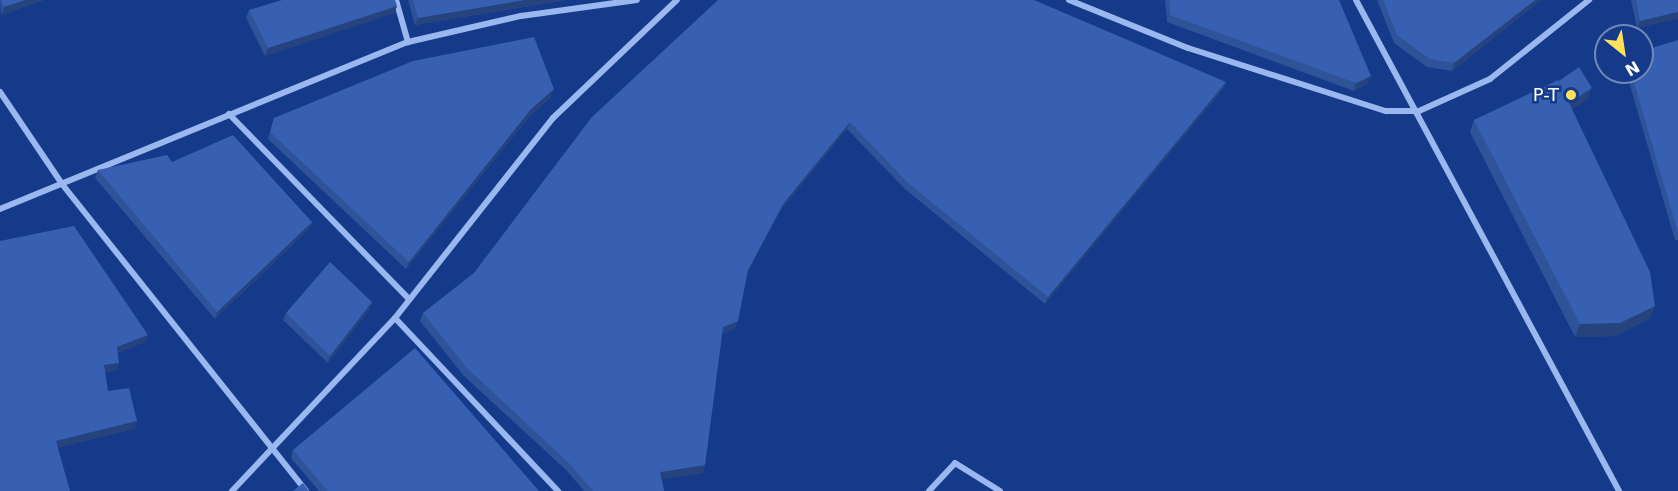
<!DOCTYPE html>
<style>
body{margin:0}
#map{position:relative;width:1678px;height:491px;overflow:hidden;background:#143a89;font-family:"DejaVu Sans",sans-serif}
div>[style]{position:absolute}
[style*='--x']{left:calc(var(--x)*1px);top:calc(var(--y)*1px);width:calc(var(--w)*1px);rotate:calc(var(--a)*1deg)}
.street>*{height:6px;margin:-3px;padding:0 3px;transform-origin:3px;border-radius:3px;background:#9ab7f0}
.wall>*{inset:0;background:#2f5399}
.shaded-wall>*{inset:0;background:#26437d}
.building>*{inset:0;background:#3760b2}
.dots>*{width:16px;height:16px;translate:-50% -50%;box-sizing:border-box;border:3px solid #143a89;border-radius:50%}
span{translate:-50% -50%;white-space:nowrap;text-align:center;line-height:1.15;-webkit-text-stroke:5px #143a89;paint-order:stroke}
.poi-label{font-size:18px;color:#fff}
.right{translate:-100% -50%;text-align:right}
.north{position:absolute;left:1594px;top:24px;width:60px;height:60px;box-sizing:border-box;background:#143a89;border:2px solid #7289b8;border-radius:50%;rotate:150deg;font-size:16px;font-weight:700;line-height:24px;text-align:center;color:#fff}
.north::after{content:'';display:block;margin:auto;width:21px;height:27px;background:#ffe259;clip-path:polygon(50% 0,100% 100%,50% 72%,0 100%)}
</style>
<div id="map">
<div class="street">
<div style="--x:396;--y:0;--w:44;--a:74.1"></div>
<div style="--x:1069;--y:0;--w:128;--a:22"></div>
<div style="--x:1188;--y:48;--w:208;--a:17.7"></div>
<div style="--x:1386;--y:111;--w:33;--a:0"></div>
<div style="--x:1419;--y:111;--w:78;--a:-24.3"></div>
<div style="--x:1490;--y:79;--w:127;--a:-38.6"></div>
<div style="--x:1356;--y:0;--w:557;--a:61.82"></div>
<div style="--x:0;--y:92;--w:111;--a:56"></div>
<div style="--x:62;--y:184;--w:392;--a:51.5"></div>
<div style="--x:229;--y:114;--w:258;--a:45.8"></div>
<div style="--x:0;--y:209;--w:441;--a:-22.3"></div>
<div style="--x:408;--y:42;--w:116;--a:-13"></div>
<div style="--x:521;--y:16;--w:117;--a:-7.9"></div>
<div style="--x:395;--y:318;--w:238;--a:46.7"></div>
<div style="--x:232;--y:491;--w:238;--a:-46.7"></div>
<div style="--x:395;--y:318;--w:255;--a:-51.7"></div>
<div style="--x:553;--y:118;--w:171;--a:-43.6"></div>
<div style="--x:929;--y:491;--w:38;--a:-47"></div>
<div style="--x:955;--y:463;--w:53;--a:31.9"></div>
</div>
<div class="wall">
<div style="clip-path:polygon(0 0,44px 0,1px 15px)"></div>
<div style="clip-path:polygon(408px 0,566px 0,415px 25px)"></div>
<div style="clip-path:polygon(1165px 0,1339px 0,1368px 83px,1354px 91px,1167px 22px)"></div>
<div style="clip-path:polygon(1377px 0,1541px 0,1452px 71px,1427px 67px,1394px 43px)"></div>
<div style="clip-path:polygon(1631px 0,1678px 0,1637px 28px)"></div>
<div style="clip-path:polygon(397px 6px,394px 13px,265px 56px,246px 18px,249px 10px)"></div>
<div style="clip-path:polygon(1678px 40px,1678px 240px,1675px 240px,1626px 72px,1642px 72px)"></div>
<div style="clip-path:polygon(1559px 81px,1588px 99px,1572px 109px,1655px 306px,1650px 318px,1616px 336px,1575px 337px,1470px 132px,1474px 120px)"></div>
<div style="clip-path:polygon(1226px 82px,1223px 89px,1045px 304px,905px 189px,847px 129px,780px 211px,747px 273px,738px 321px,735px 328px,722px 334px,705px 465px,703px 473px,662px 479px,664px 491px,584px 491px,567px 471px,464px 376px,420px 321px,423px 313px,474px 273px,592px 117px)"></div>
<div style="clip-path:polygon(551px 97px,529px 117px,406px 269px,268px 139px,274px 118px)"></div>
<div style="clip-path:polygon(172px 162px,312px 222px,309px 229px,215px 319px,95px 178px,98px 170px)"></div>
<div style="clip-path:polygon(370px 309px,328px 363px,283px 320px,286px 313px)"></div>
<div style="clip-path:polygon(293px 450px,539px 491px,319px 491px,291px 458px)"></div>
</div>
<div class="shaded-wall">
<div style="clip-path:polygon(25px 0,44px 0,1px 15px,4px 7px)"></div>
<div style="clip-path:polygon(524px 0,566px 0,415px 25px,418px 18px)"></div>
<div style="clip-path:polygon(1535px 0,1541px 0,1452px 71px,1454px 63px)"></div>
<div style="clip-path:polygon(397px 6px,394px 13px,265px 56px,268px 48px)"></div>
<div style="clip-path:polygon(1678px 12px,1678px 19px,1637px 28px,1640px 21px)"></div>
<div style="clip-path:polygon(1371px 76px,1368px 83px,1354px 91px,1356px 83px)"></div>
<div style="clip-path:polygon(1226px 82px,1223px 89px,1045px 304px,1048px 297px)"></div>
<div style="clip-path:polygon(1592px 88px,1588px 99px,1564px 114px,1568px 104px)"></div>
<div style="clip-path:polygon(554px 89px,551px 97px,529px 117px,406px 269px,409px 262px,531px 109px)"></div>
<div style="clip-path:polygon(850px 122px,847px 129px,780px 211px,745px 277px,748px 270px,783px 204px)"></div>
<div style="clip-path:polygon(312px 222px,309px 229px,215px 319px,217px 312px)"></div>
<div style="clip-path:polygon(372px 302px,370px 309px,328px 363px,330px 356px)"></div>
<div style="clip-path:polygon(1655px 306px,1650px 318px,1616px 336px,1575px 337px,1580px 324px)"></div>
<div style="clip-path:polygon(738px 321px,735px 328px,720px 335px,723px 327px)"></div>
<div style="clip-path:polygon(148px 335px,145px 342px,114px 355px,117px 347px)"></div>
<div style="clip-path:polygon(119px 363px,117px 370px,101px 373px,104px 365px)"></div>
<div style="clip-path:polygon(137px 421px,135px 429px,53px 449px,56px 441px)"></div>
<div style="clip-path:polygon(705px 465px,703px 473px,658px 480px,660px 472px)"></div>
</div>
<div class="building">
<div style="clip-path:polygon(1px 0,25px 0,4px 7px)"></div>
<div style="clip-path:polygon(282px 0,395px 0,397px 6px,268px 48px,249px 10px)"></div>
<div style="clip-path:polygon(413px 0,524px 0,418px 18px)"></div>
<div style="clip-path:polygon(718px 0,1034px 0,1226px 82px,1048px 297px,907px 182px,850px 122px,783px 204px,748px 270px,738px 321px,723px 327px,705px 465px,660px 472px,664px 491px,593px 491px,570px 464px,467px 368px,423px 313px,474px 273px,592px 117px)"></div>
<div style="clip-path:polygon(1169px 0,1339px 0,1371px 76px,1356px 83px,1170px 15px)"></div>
<div style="clip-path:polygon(1383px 0,1535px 0,1454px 63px,1430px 59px,1397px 35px)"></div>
<div style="clip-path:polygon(1636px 0,1678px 0,1678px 12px,1640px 21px)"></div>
<div style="clip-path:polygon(534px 37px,554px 89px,531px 109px,409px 262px,270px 132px,274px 118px,413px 61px)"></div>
<div style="clip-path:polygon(1678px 40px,1678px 233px,1631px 72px,1642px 72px,1642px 51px)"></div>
<div style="clip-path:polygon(1579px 67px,1592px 88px,1569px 103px,1559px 81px)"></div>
<div style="clip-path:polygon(1558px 80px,1650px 272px,1655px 306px,1620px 323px,1580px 324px,1474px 120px)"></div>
<div style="clip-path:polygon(233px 135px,312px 222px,217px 312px,98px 170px,167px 155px,172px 162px)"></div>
<div style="clip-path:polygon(74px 226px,148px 335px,117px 347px,119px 363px,104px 365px,108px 391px,129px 388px,137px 421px,56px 441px,70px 491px,0 491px,0 241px)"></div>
<div style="clip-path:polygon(330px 262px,372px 302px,330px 356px,286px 313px)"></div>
<div style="clip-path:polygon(415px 348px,539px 491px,328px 491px,293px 450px)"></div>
<div style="clip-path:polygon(303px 483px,309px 491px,293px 491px)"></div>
</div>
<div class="dots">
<div style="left:1571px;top:95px;background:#ffe259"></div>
</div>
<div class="poi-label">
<span class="right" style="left:1559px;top:95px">P-T</span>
</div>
<div class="north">N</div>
</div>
